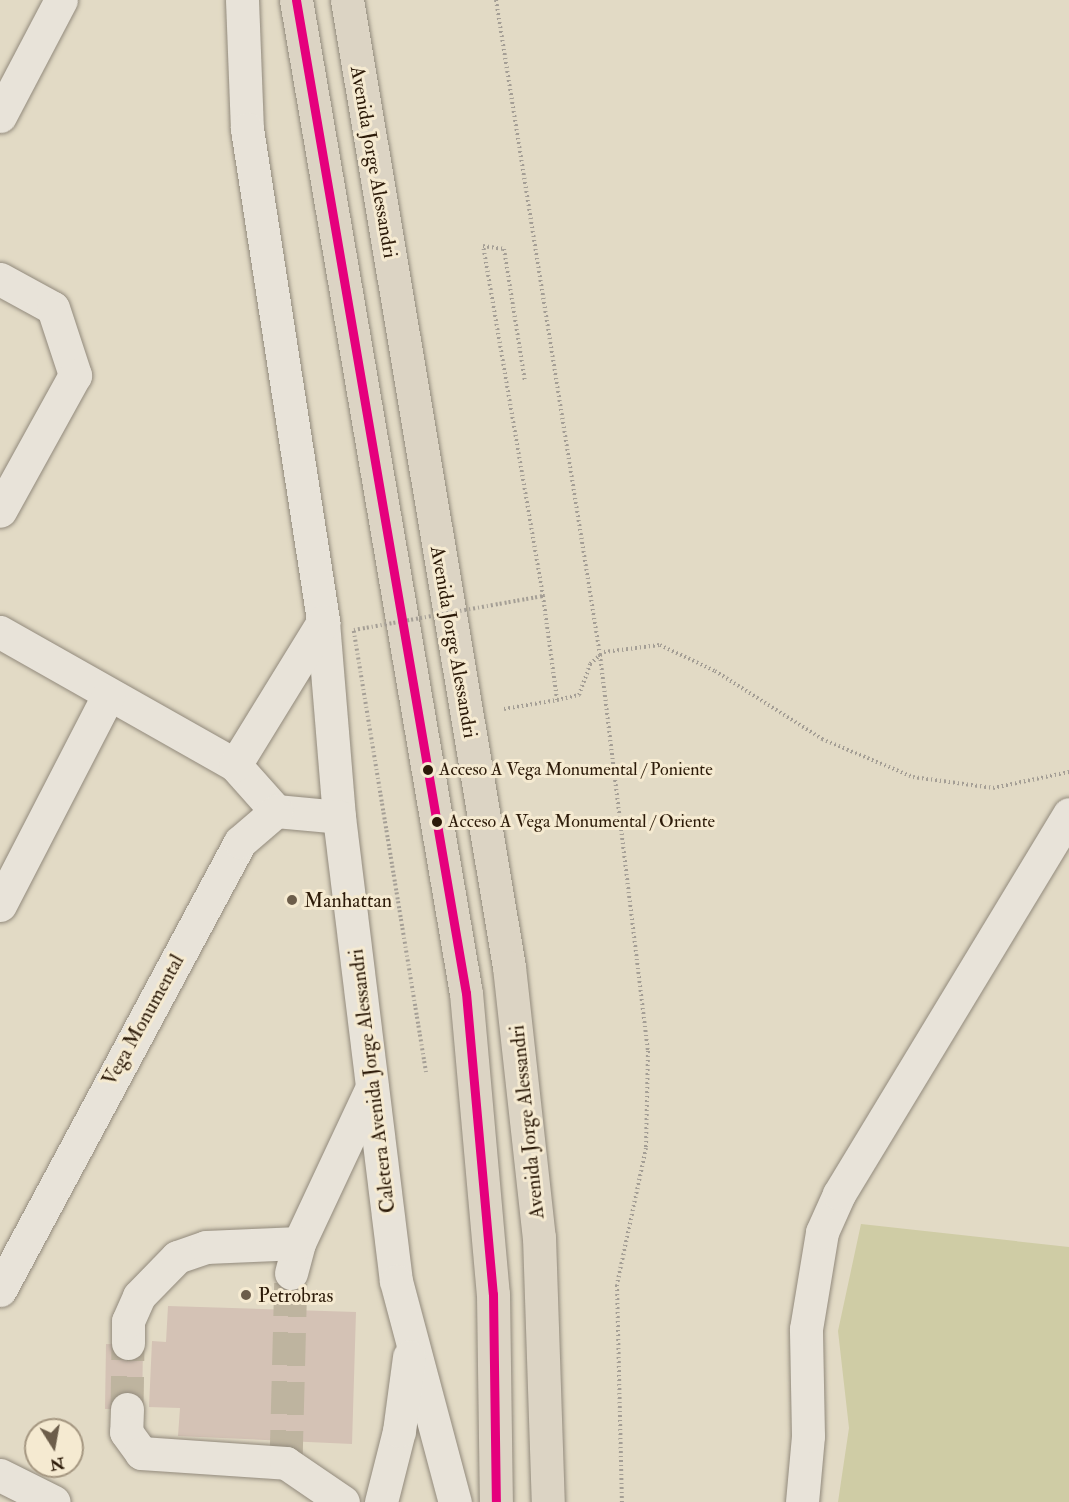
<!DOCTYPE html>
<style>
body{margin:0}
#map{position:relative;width:1069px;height:1502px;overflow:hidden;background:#e2dac5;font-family:"IM FELL Double Pica",serif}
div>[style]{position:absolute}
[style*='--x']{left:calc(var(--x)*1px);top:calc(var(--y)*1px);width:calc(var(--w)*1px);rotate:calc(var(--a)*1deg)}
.green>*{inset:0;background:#cfcca5}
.building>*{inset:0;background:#d4c2b5}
.minor-tunnel>*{height:33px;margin-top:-16.5px;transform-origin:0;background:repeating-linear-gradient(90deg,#beb49f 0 33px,transparent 0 49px)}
.path>*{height:4px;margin-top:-2px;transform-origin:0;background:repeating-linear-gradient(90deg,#a49e95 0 1.5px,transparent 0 4.5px)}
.roads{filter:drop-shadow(0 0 2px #928a7c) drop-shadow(0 0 2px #928a7c)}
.minor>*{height:33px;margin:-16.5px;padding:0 16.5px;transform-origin:16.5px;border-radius:16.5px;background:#e8e3d9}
.highway>*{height:33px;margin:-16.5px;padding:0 16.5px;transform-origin:16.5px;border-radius:16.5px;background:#dcd4c4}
.path-bridge>*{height:4px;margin-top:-2px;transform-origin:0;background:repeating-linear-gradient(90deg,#a49e95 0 1.5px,transparent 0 4.5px)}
.bus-1>*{height:9px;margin:-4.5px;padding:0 4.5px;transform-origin:4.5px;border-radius:4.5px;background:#e5007d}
.dots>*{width:16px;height:16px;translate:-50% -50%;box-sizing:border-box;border:3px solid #f5ead1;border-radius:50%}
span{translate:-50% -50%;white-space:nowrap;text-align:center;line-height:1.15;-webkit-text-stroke:6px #f5ead1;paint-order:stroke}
.bus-label{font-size:18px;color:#2c1a08}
.left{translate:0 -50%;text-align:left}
.street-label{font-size:20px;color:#2c1a08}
.poi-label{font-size:20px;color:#2c1a08}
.north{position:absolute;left:24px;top:1418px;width:60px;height:60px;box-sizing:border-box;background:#f5ead1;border:2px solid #a59781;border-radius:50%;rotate:169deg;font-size:16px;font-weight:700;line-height:24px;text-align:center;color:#2c1a08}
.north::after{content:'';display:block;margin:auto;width:21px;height:27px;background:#6c5d4a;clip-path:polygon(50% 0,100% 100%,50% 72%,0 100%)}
</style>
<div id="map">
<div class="green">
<div style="clip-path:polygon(861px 1224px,1069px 1247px,1069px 1502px,838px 1502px,849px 1428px,838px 1331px)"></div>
</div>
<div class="building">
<div style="clip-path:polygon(168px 1306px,356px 1312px,352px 1444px,178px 1436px,180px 1408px,149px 1407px,152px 1341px,166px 1342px)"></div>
<div style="clip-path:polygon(106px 1344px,143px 1345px,142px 1409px,105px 1409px)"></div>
</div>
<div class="minor-tunnel">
<div style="--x:127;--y:1409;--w:66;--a:-89.1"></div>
<div style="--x:286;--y:1463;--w:190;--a:-88.5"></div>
</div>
<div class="path">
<div style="--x:496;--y:0;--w:663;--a:80.98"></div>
<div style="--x:600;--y:655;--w:399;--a:83.1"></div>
<div style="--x:648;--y:1051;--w:97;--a:91.2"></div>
<div style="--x:646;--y:1148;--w:140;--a:102"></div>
<div style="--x:617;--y:1285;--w:217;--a:88.7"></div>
<div style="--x:543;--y:596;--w:105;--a:82.3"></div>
<div style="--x:557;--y:700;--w:23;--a:-13"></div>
<div style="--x:579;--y:695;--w:33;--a:-70"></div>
<div style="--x:590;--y:664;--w:18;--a:-41"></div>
<div style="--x:604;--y:652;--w:56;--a:-7.1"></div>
<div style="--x:660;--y:645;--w:61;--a:25.3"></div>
<div style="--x:715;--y:671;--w:127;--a:32.4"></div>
<div style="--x:822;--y:739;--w:99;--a:22.7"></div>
<div style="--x:913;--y:777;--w:81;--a:7.8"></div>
<div style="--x:993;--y:788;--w:78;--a:-11.9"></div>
<div style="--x:504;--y:709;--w:54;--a:-9.6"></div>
</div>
<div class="roads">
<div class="minor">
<div style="--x:242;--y:0;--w:129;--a:87.8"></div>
<div style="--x:247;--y:129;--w:499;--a:81.2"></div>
<div style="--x:323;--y:622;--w:196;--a:85.3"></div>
<div style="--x:339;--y:817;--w:467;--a:83"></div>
<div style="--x:396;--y:1281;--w:229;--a:75.1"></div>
<div style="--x:0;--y:116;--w:131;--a:-62.3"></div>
<div style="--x:0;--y:279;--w:60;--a:28.7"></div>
<div style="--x:53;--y:308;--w:71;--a:71.8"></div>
<div style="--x:75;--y:375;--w:155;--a:118.9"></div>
<div style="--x:0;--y:632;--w:270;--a:29.5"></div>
<div style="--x:235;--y:765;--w:62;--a:48.3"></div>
<div style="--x:276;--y:811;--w:63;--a:5.4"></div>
<div style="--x:235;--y:765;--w:168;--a:-58.4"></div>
<div style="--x:0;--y:905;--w:237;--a:-62.7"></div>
<div style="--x:291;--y:1273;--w:31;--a:-75"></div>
<div style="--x:299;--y:1243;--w:172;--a:-64.9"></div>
<div style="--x:0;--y:1290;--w:508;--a:-61.82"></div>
<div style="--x:240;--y:842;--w:48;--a:-40.7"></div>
<div style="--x:128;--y:1343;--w:22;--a:-90"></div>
<div style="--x:128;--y:1321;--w:27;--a:-66"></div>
<div style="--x:139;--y:1296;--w:54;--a:-45.7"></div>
<div style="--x:177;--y:1257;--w:31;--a:-19"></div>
<div style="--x:206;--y:1247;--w:93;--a:-2.5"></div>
<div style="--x:127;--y:1409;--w:23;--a:92"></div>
<div style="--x:126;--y:1432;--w:26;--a:54"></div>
<div style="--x:141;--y:1453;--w:145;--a:3.9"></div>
<div style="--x:286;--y:1463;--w:69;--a:34.4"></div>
<div style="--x:0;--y:1475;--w:60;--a:26.6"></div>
<div style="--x:381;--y:1502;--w:73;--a:-75.8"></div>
<div style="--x:399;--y:1431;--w:75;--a:-82.3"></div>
<div style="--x:802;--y:1502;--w:66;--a:-84.8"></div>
<div style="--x:808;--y:1436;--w:107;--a:-91.1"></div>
<div style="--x:806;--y:1329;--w:98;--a:-80.6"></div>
<div style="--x:822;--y:1232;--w:42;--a:-65.9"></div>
<div style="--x:839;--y:1194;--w:444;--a:-58.8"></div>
</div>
<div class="highway">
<div style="--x:296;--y:0;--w:1007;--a:80.29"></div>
<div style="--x:466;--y:993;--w:302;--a:84.9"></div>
<div style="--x:493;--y:1294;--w:208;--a:89.2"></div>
<div style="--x:347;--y:0;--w:980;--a:80.49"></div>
<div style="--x:509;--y:967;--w:272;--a:83.7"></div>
<div style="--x:539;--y:1237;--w:265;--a:88.1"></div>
</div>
</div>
<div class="path-bridge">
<div style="--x:426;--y:1072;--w:448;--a:-99.3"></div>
<div style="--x:354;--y:630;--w:192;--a:-10.2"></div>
<div style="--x:543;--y:596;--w:355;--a:-99.7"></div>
<div style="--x:483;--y:246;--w:21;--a:8"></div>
<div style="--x:504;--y:249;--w:134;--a:81"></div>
</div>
<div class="bus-1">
<div style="--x:296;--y:0;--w:1007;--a:80.29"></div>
<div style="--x:466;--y:993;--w:302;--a:84.9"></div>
<div style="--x:493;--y:1294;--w:208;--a:89.2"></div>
</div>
<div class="dots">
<div style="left:428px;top:770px;background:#2c1a08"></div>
<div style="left:437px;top:822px;background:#2c1a08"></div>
<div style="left:292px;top:900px;background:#6c5d4a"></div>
<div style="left:246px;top:1295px;background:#6c5d4a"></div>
</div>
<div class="bus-label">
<span class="left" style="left:439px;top:770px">Acceso A Vega Monumental / Poniente</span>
<span class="left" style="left:448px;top:822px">Acceso A Vega Monumental / Oriente</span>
</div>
<div class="street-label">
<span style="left:374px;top:162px;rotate:80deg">Avenida Jorge Alessandri</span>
<span style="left:454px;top:642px;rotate:80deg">Avenida Jorge Alessandri</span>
<span style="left:143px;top:1020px;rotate:-61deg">Vega Monumental</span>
<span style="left:372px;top:1081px;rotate:-97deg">Caletera Avenida Jorge Alessandri</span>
<span style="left:527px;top:1122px;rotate:-96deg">Avenida Jorge Alessandri</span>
</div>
<div class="poi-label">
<span class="left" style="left:304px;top:900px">Manhattan</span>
<span class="left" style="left:258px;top:1295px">Petrobras</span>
</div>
<div class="north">N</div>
</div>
